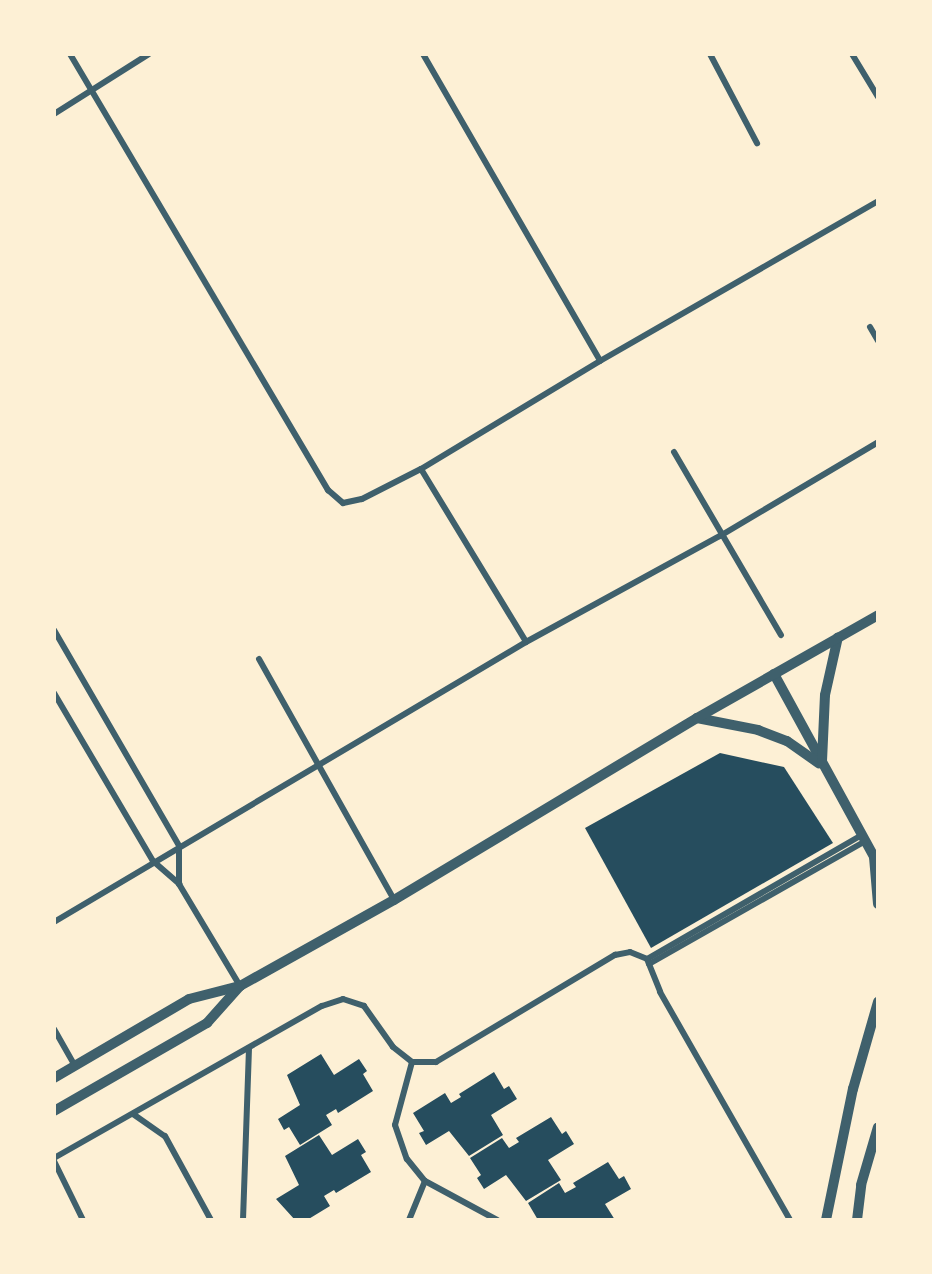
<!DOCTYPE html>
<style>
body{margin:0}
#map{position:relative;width:932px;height:1274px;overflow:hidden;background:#fdf0d5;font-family:"Sofia Sans Condensed",sans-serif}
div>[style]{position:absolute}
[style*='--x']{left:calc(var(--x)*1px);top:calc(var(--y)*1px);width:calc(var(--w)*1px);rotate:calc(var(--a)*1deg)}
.building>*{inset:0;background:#264d5e}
.minor>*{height:6px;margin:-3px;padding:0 3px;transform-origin:3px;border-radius:3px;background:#3f606c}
.tertiary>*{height:10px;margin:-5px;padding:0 5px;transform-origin:5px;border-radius:5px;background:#3f606c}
span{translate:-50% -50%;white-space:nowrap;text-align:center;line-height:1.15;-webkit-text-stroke:4.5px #fdf0d5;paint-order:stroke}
.frame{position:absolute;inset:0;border:56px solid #fdf0d5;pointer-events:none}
</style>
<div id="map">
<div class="building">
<div style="clip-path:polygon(720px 753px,784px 767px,833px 843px,651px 948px,585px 828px)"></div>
<div style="clip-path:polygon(321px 1054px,334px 1075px,359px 1059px,367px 1071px,363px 1074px,373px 1091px,338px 1113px,336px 1109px,326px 1115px,332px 1125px,300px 1145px,289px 1127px,284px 1130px,278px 1119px,300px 1105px,287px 1075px)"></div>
<div style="clip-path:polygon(494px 1072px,504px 1089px,509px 1086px,517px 1099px,491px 1115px,503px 1135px,469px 1156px,449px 1131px,426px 1145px,419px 1133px,424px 1131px,413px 1113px,445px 1093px,451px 1103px,461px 1097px,459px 1094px)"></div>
<div style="clip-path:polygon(551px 1117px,562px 1134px,566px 1131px,574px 1144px,548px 1160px,561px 1180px,526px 1201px,506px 1175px,484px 1189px,477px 1178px,481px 1175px,470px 1158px,502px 1138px,509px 1148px,519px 1142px,516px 1138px)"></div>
<div style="clip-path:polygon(319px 1135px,332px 1155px,358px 1139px,366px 1152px,361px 1155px,371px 1172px,336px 1193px,334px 1190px,324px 1196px,330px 1206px,307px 1220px,295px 1220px,276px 1199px,299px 1185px,285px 1156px)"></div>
<div style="clip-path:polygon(608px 1162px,619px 1179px,624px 1176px,631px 1189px,605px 1204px,615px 1220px,538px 1220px,528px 1203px,559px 1183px,565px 1193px,576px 1187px,573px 1183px)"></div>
</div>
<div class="minor">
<div style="--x:70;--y:54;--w:507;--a:59.39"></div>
<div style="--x:328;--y:490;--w:20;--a:41"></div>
<div style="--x:343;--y:503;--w:19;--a:-12"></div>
<div style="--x:362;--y:499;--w:66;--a:-27"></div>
<div style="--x:421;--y:469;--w:209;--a:-31.1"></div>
<div style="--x:600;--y:361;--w:321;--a:-29.9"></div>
<div style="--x:423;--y:54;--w:354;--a:60"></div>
<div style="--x:710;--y:54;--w:101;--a:62.2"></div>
<div style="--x:852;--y:54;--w:50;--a:58.8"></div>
<div style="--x:54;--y:114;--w:112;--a:-32.3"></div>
<div style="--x:870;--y:327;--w:16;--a:60"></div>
<div style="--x:674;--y:452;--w:212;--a:59.7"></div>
<div style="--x:421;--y:469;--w:202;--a:58.7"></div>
<div style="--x:54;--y:630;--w:250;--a:59.9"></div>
<div style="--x:179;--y:846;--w:38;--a:90"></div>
<div style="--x:259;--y:659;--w:276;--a:60.7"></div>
<div style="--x:54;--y:693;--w:195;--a:59.5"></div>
<div style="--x:153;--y:861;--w:35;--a:41"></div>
<div style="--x:179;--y:884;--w:119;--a:59.1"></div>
<div style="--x:54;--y:922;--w:549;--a:-30.68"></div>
<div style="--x:526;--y:642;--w:221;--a:-28.7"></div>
<div style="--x:720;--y:536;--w:184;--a:-30.7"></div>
<div style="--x:647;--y:959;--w:246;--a:-30"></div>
<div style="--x:649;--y:964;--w:247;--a:-29.6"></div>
<div style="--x:54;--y:1029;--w:43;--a:60.4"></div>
<div style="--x:412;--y:1062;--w:65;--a:105.1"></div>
<div style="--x:395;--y:1125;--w:36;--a:71"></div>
<div style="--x:407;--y:1159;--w:28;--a:51"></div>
<div style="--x:425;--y:1181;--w:82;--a:28.4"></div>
<div style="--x:133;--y:1114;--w:39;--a:35"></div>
<div style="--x:165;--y:1136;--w:96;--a:61.3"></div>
<div style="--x:54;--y:1158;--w:308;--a:-29.6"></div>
<div style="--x:322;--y:1006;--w:22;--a:-18"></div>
<div style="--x:343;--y:999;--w:22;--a:18"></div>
<div style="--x:364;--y:1006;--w:50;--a:54.7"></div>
<div style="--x:393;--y:1047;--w:24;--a:38"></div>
<div style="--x:412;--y:1062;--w:24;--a:0"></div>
<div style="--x:436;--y:1062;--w:209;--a:-30.9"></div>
<div style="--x:615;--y:955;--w:15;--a:-11"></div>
<div style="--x:630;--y:952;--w:18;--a:22"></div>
<div style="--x:647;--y:959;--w:35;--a:68"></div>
<div style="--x:660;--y:992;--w:262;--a:60.3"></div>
<div style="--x:54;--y:1161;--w:66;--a:63.8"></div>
<div style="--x:243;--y:1220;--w:172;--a:-88"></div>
<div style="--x:409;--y:1220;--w:42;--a:-67.7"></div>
</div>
<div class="tertiary">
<div style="--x:774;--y:674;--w:217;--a:61.3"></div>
<div style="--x:697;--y:718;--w:62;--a:11.1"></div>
<div style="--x:758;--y:730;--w:31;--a:21"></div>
<div style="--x:787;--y:741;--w:39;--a:35"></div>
<div style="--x:822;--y:761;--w:66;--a:-87.4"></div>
<div style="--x:825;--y:695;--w:59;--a:-77.4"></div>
<div style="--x:874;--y:857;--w:47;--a:85.1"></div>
<div style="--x:54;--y:1078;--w:156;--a:-30.3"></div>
<div style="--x:189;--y:999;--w:53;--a:-14.3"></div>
<div style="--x:240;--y:986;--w:176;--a:-29.2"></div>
<div style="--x:394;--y:900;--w:353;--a:-31"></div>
<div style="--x:697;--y:718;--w:208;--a:-29.6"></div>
<div style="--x:54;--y:1111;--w:177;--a:-29.9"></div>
<div style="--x:207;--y:1023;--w:50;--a:-48.3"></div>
<div style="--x:826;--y:1220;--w:134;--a:-78.4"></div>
<div style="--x:853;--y:1089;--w:91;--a:-74"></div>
<div style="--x:857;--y:1220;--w:35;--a:-83"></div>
<div style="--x:861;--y:1185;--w:60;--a:-73.7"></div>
</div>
<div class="frame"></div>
</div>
